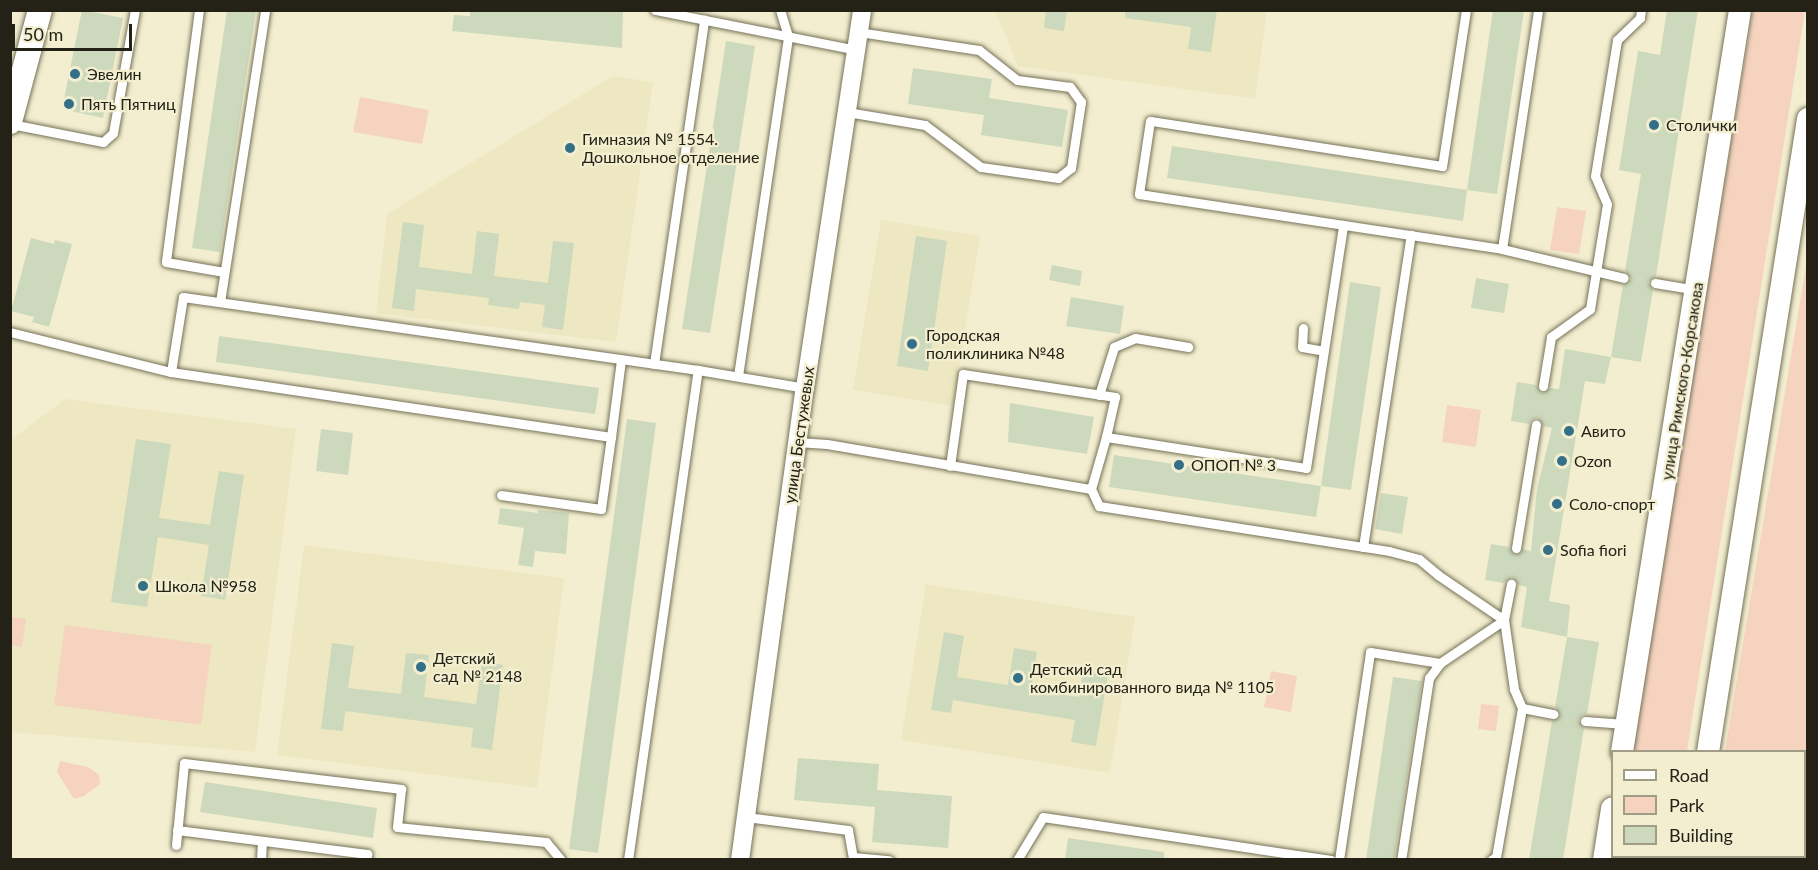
<!DOCTYPE html>
<meta charset="utf-8">
<style>
body{margin:0}
#map{position:relative;width:1818px;height:870px;overflow:hidden;background:#f3eed0;font-family:Lato,sans-serif}
div>[style]{position:absolute}
[style*='--x']{left:calc(var(--x)*1px);top:calc(var(--y)*1px);width:calc(var(--w)*1px);rotate:calc(var(--a)*1deg)}
.built>*{inset:0;background:#ede8c1}
.green>*{inset:0;background:#f6d3bf}
.building>*{inset:0;background:#cdd9bc}
.roads{filter:drop-shadow(0 0 2px #767257) drop-shadow(0 0 2px #767257)}
.service>*{height:9px;margin:-4.5px;padding:0 4.5px;transform-origin:4.5px;border-radius:4.5px;background:#fff}
.minor>*{height:18px;margin:-9px;padding:0 9px;transform-origin:9px;border-radius:9px;background:#fff}
.tertiary>*{height:22px;margin:-11px;padding:0 11px;transform-origin:11px;border-radius:11px;background:#fff}
.secondary>*{height:24px;margin:-12px;padding:0 12px;transform-origin:12px;border-radius:12px;background:#fff}
.dots>*{width:16px;height:16px;translate:-50% -50%;box-sizing:border-box;border:3px solid #f3eed0;border-radius:50%}
span{translate:-50% -50%;white-space:nowrap;text-align:center;line-height:1.15;-webkit-text-stroke:4.5px #f3eed0;paint-order:stroke}
.poi-label{font-size:16px;color:#242217}
.left{translate:0 -50%;text-align:left}
.street-label{font-size:16px;color:#242217}
.frame{position:absolute;inset:0;border:12px solid #242217;pointer-events:none}
.legend{position:absolute;left:1611px;top:750px;width:195px;height:108px;box-sizing:border-box;background:#f3eed0;border:2px solid #a09c86;margin:0;padding:8px 10px;list-style:none;font-size:18px;color:#242217}
.legend li{display:flex;align-items:center;gap:12px;height:30px}
.legend b{width:30px;border:2px solid #a09c86}
.scale{position:absolute;left:12px;top:24px;width:120px;height:27px;box-sizing:border-box;border:3px solid #242217;border-top:0;padding-left:8px;font-size:18px;line-height:21px;white-space:nowrap;color:#242217;-webkit-text-stroke:4px #f3eed0;paint-order:stroke}
</style>
<div id="map">
<div class="built">
<div style="clip-path:polygon(995px 10px,1267px 11px,1255px 99px,1018px 66px)"></div>
<div style="clip-path:polygon(613px 76px,653px 82px,616px 342px,376px 313px,387px 214px)"></div>
<div style="clip-path:polygon(881px 220px,980px 236px,953px 406px,853px 390px)"></div>
<div style="clip-path:polygon(65px 399px,296px 429px,255px 752px,11px 732px,11px 440px)"></div>
<div style="clip-path:polygon(304px 545px,564px 578px,537px 788px,277px 755px)"></div>
<div style="clip-path:polygon(926px 584px,1135px 617px,1110px 773px,901px 740px)"></div>
</div>
<div class="green">
<div style="clip-path:polygon(1753px 11px,1805px 11px,1687px 751px,1631px 752px)"></div>
<div style="clip-path:polygon(360px 97px,429px 110px,422px 144px,353px 132px)"></div>
<div style="clip-path:polygon(1557px 207px,1586px 211px,1579px 254px,1550px 250px)"></div>
<div style="clip-path:polygon(1807px 260px,1808px 845px,1805px 859px,1707px 859px,1707px 856px,1804px 856px,1804px 752px,1725px 751px)"></div>
<div style="clip-path:polygon(1447px 405px,1481px 410px,1476px 447px,1442px 442px)"></div>
<div style="clip-path:polygon(11px 617px,26px 619px,22px 647px,11px 645px)"></div>
<div style="clip-path:polygon(65px 625px,212px 645px,201px 725px,54px 705px)"></div>
<div style="clip-path:polygon(1271px 671px,1297px 676px,1291px 712px,1264px 707px)"></div>
<div style="clip-path:polygon(1481px 704px,1499px 706px,1496px 731px,1478px 729px)"></div>
<div style="clip-path:polygon(60px 761px,88px 767px,99px 775px,100px 784px,84px 796px,74px 799px,57px 772px)"></div>
</div>
<div class="building">
<div style="clip-path:polygon(82px 10px,123px 18px,103px 118px,62px 109px)"></div>
<div style="clip-path:polygon(227px 10px,256px 10px,220px 252px,192px 248px)"></div>
<div style="clip-path:polygon(470px 10px,623px 10px,622px 48px,452px 31px,454px 15px,470px 16px)"></div>
<div style="clip-path:polygon(1046px 10px,1067px 10px,1064px 31px,1044px 28px)"></div>
<div style="clip-path:polygon(1125px 10px,1217px 10px,1211px 52px,1188px 49px,1191px 27px,1125px 18px)"></div>
<div style="clip-path:polygon(1493px 10px,1524px 10px,1497px 194px,1467px 190px)"></div>
<div style="clip-path:polygon(1667px 10px,1698px 10px,1656px 276px,1648px 282px,1653px 290px,1641px 362px,1611px 357px,1623px 285px,1631px 279px,1625px 271px,1641px 174px,1619px 170px,1638px 51px,1660px 55px)"></div>
<div style="clip-path:polygon(726px 41px,755px 46px,710px 333px,682px 329px)"></div>
<div style="clip-path:polygon(913px 68px,992px 79px,989px 98px,1068px 110px,1062px 147px,981px 135px,984px 115px,908px 104px)"></div>
<div style="clip-path:polygon(1172px 146px,1467px 190px,1463px 221px,1167px 178px)"></div>
<div style="clip-path:polygon(403px 222px,424px 225px,419px 267px,472px 274px,477px 231px,499px 234px,494px 276px,548px 283px,553px 241px,574px 243px,563px 330px,542px 327px,545px 305px,520px 302px,519px 309px,488px 305px,489px 298px,416px 289px,414px 311px,392px 308px)"></div>
<div style="clip-path:polygon(916px 236px,947px 241px,928px 371px,897px 366px)"></div>
<div style="clip-path:polygon(31px 238px,54px 244px,55px 240px,72px 244px,49px 327px,32px 322px,34px 317px,11px 311px)"></div>
<div style="clip-path:polygon(1052px 265px,1082px 271px,1080px 286px,1049px 280px)"></div>
<div style="clip-path:polygon(1476px 278px,1509px 284px,1504px 313px,1471px 308px)"></div>
<div style="clip-path:polygon(1350px 282px,1381px 287px,1351px 490px,1321px 486px)"></div>
<div style="clip-path:polygon(1071px 297px,1124px 306px,1120px 334px,1066px 326px)"></div>
<div style="clip-path:polygon(219px 336px,599px 388px,595px 414px,216px 362px)"></div>
<div style="clip-path:polygon(1565px 349px,1611px 357px,1605px 384px,1585px 381px,1549px 601px,1570px 605px,1567px 637px,1521px 627px,1527px 587px,1518px 585px,1512px 577px,1504px 583px,1485px 580px,1491px 544px,1509px 547px,1516px 555px,1523px 549px,1531px 551px,1537px 489px,1552px 428px,1543px 426px,1538px 418px,1533px 419px,1529px 424px,1511px 421px,1517px 382px,1536px 385px,1542px 393px,1550px 388px,1559px 389px)"></div>
<div style="clip-path:polygon(1010px 403px,1094px 417px,1087px 454px,1008px 442px)"></div>
<div style="clip-path:polygon(627px 419px,656px 423px,598px 853px,569px 849px)"></div>
<div style="clip-path:polygon(321px 429px,353px 433px,348px 475px,316px 471px)"></div>
<div style="clip-path:polygon(136px 439px,171px 444px,159px 518px,210px 525px,219px 471px,244px 475px,225px 600px,201px 596px,209px 545px,158px 537px,147px 607px,111px 602px)"></div>
<div style="clip-path:polygon(1114px 455px,1321px 486px,1316px 517px,1109px 487px)"></div>
<div style="clip-path:polygon(1381px 493px,1408px 497px,1402px 534px,1375px 529px)"></div>
<div style="clip-path:polygon(500px 508px,538px 513px,538px 510px,569px 513px,566px 554px,535px 551px,533px 567px,518px 565px,524px 528px,498px 524px)"></div>
<div style="clip-path:polygon(944px 632px,964px 636px,957px 677px,1008px 685px,1014px 648px,1037px 652px,1031px 689px,1079px 697px,1083px 671px,1108px 675px,1096px 746px,1071px 742px,1075px 720px,953px 700px,951px 713px,931px 710px)"></div>
<div style="clip-path:polygon(1567px 637px,1599px 642px,1587px 714px,1582px 715px,1578px 720px,1584px 728px,1563px 860px,1529px 860px,1552px 721px,1560px 715px,1555px 707px)"></div>
<div style="clip-path:polygon(332px 643px,354px 646px,348px 688px,401px 694px,406px 653px,429px 655px,424px 697px,476px 704px,482px 662px,503px 665px,492px 750px,471px 747px,473px 728px,345px 711px,343px 731px,321px 729px)"></div>
<div style="clip-path:polygon(1393px 677px,1422px 681px,1394px 860px,1366px 860px)"></div>
<div style="clip-path:polygon(798px 758px,879px 764px,877px 790px,952px 796px,948px 848px,872px 842px,875px 807px,794px 800px)"></div>
<div style="clip-path:polygon(205px 782px,377px 808px,373px 838px,200px 812px)"></div>
<div style="clip-path:polygon(1068px 838px,1164px 852px,1164px 860px,1065px 860px)"></div>
</div>
<div class="roads">
<div class="service">
<div style="--x:199;--y:10;--w:254;--a:97.5"></div>
<div style="--x:166;--y:262;--w:59;--a:9.8"></div>
<div style="--x:655;--y:10;--w:206;--a:11.2"></div>
<div style="--x:1466;--y:10;--w:158;--a:98.7"></div>
<div style="--x:1442;--y:166;--w:295;--a:-171.2"></div>
<div style="--x:1150;--y:121;--w:74;--a:98.6"></div>
<div style="--x:1139;--y:194;--w:367;--a:8.6"></div>
<div style="--x:1502;--y:249;--w:125;--a:13.4"></div>
<div style="--x:847;--y:112;--w:79;--a:9.5"></div>
<div style="--x:925;--y:125;--w:70;--a:36.9"></div>
<div style="--x:981;--y:167;--w:78;--a:8.1"></div>
<div style="--x:1058;--y:178;--w:16;--a:-38"></div>
<div style="--x:1071;--y:168;--w:67;--a:-81.4"></div>
<div style="--x:1081;--y:102;--w:19;--a:-126"></div>
<div style="--x:1070;--y:87;--w:53;--a:-172.5"></div>
<div style="--x:1017;--y:80;--w:48;--a:-141.7"></div>
<div style="--x:979;--y:50;--w:121;--a:-171.5"></div>
<div style="--x:11;--y:124;--w:94;--a:11.1"></div>
<div style="--x:103;--y:142;--w:13;--a:-42"></div>
<div style="--x:113;--y:133;--w:125;--a:-79.9"></div>
<div style="--x:1502;--y:249;--w:242;--a:-81.4"></div>
<div style="--x:1655;--y:283;--w:43;--a:9.5"></div>
<div style="--x:220;--y:302;--w:295;--a:-81.2"></div>
<div style="--x:1303;--y:328;--w:19;--a:93"></div>
<div style="--x:1302;--y:347;--w:22;--a:10"></div>
<div style="--x:10;--y:332;--w:166;--a:14"></div>
<div style="--x:171;--y:372;--w:76;--a:-80.9"></div>
<div style="--x:183;--y:297;--w:520;--a:8.07"></div>
<div style="--x:698;--y:370;--w:109;--a:9.5"></div>
<div style="--x:654;--y:364;--w:348;--a:-81.7"></div>
<div style="--x:171;--y:372;--w:445;--a:8.4"></div>
<div style="--x:611;--y:437;--w:78;--a:-82.6"></div>
<div style="--x:738;--y:376;--w:344;--a:-81.6"></div>
<div style="--x:788;--y:36;--w:27;--a:-107"></div>
<div style="--x:1543;--y:386;--w:50;--a:-80.7"></div>
<div style="--x:1551;--y:337;--w:48;--a:-35.7"></div>
<div style="--x:1590;--y:309;--w:106;--a:-80.8"></div>
<div style="--x:1607;--y:204;--w:30;--a:-113"></div>
<div style="--x:1595;--y:176;--w:138;--a:-80.8"></div>
<div style="--x:1617;--y:40;--w:32;--a:-44"></div>
<div style="--x:1640;--y:18;--w:8;--a:-83"></div>
<div style="--x:1099;--y:395;--w:50;--a:-72.6"></div>
<div style="--x:1114;--y:347;--w:23;--a:-23"></div>
<div style="--x:1135;--y:338;--w:54;--a:9.6"></div>
<div style="--x:797;--y:442;--w:30;--a:4"></div>
<div style="--x:827;--y:444;--w:268;--a:9.7"></div>
<div style="--x:1091;--y:489;--w:19;--a:65"></div>
<div style="--x:1099;--y:506;--w:293;--a:8.8"></div>
<div style="--x:1389;--y:551;--w:31;--a:15"></div>
<div style="--x:1419;--y:559;--w:25;--a:40"></div>
<div style="--x:1438;--y:575;--w:80;--a:34.3"></div>
<div style="--x:1504;--y:620;--w:77;--a:146.1"></div>
<div style="--x:1440;--y:663;--w:19;--a:126"></div>
<div style="--x:1429;--y:678;--w:184;--a:98.7"></div>
<div style="--x:950;--y:466;--w:93;--a:-82"></div>
<div style="--x:963;--y:374;--w:154;--a:8.6"></div>
<div style="--x:1115;--y:397;--w:41;--a:102.7"></div>
<div style="--x:1091;--y:489;--w:54;--a:-73.9"></div>
<div style="--x:1106;--y:437;--w:202;--a:8.8"></div>
<div style="--x:1306;--y:468;--w:246;--a:-81.3"></div>
<div style="--x:501;--y:495;--w:101;--a:8"></div>
<div style="--x:601;--y:509;--w:73;--a:-82.1"></div>
<div style="--x:1363;--y:547;--w:316;--a:-81.3"></div>
<div style="--x:1516;--y:548;--w:125;--a:-80.8"></div>
<div style="--x:1522;--y:708;--w:32;--a:11"></div>
<div style="--x:1585;--y:721;--w:40;--a:4.3"></div>
<div style="--x:746;--y:817;--w:103;--a:7.3"></div>
<div style="--x:848;--y:830;--w:27;--a:80"></div>
<div style="--x:853;--y:857;--w:36;--a:5"></div>
<div style="--x:177;--y:830;--w:192;--a:7.2"></div>
<div style="--x:367;--y:854;--w:6;--a:99"></div>
<div style="--x:176;--y:845;--w:82;--a:-84.4"></div>
<div style="--x:184;--y:763;--w:219;--a:6.8"></div>
<div style="--x:401;--y:789;--w:38;--a:96"></div>
<div style="--x:397;--y:827;--w:150;--a:5.7"></div>
<div style="--x:546;--y:842;--w:23;--a:50"></div>
<div style="--x:261;--y:860;--w:19;--a:-87"></div>
<div style="--x:628;--y:860;--w:495;--a:-81.9"></div>
<div style="--x:1017;--y:860;--w:50;--a:-58.8"></div>
<div style="--x:1043;--y:817;--w:291;--a:8.5"></div>
<div style="--x:1339;--y:860;--w:210;--a:-81.5"></div>
<div style="--x:1370;--y:652;--w:71;--a:8.9"></div>
<div style="--x:1491;--y:860;--w:6;--a:-31"></div>
<div style="--x:1496;--y:857;--w:151;--a:-80.1"></div>
<div style="--x:1522;--y:708;--w:21;--a:-113"></div>
<div style="--x:1514;--y:689;--w:70;--a:-98.2"></div>
<div style="--x:1504;--y:620;--w:37;--a:-79"></div>
</div>
<div class="minor">
<div style="--x:740;--y:860;--w:476;--a:-82.2"></div>
<div style="--x:805;--y:388;--w:382;--a:-81.4"></div>
</div>
<div class="tertiary">
<div style="--x:1622;--y:752;--w:751;--a:-80.96"></div>
<div style="--x:1708;--y:752;--w:641;--a:-81.02"></div>
<div style="--x:1604;--y:860;--w:52;--a:-81.1"></div>
<div style="--x:1690;--y:860;--w:4;--a:-76"></div>
</div>
<div class="secondary">
<div style="--x:10;--y:122;--w:116;--a:-75"></div>
</div>
</div>
<div class="dots">
<div style="left:75px;top:74px;background:#337087"></div>
<div style="left:69px;top:104px;background:#337087"></div>
<div style="left:1654px;top:125px;background:#337087"></div>
<div style="left:570px;top:148px;background:#337087"></div>
<div style="left:912px;top:344px;background:#337087"></div>
<div style="left:1569px;top:431px;background:#337087"></div>
<div style="left:1562px;top:461px;background:#337087"></div>
<div style="left:1179px;top:465px;background:#337087"></div>
<div style="left:1557px;top:504px;background:#337087"></div>
<div style="left:1548px;top:550px;background:#337087"></div>
<div style="left:143px;top:586px;background:#337087"></div>
<div style="left:421px;top:667px;background:#337087"></div>
<div style="left:1018px;top:678px;background:#337087"></div>
</div>
<div class="poi-label">
<span class="left" style="left:87px;top:74px">Эвелин</span>
<span class="left" style="left:81px;top:104px">Пять Пятниц</span>
<span class="left" style="left:1666px;top:125px">Столички</span>
<span class="left" style="left:582px;top:148px">Гимназия № 1554.<br>Дошкольное отделение</span>
<span class="left" style="left:926px;top:344px">Городская<br>поликлиника №48</span>
<span class="left" style="left:1581px;top:431px">Авито</span>
<span class="left" style="left:1574px;top:461px">Ozon</span>
<span class="left" style="left:1191px;top:465px">ОПОП № 3</span>
<span class="left" style="left:1569px;top:504px">Соло-спорт</span>
<span class="left" style="left:1560px;top:550px">Sofia fiori</span>
<span class="left" style="left:155px;top:586px">Школа №958</span>
<span class="left" style="left:433px;top:667px">Детский<br>сад № 2148</span>
<span class="left" style="left:1030px;top:678px">Детский сад<br>комбинированного вида № 1105</span>
</div>
<div class="street-label">
<span style="left:1682px;top:381px;rotate:-81deg">улица Римского-Корсакова</span>
<span style="left:799px;top:435px;rotate:-82deg">улица Бестужевых</span>
</div>
<div class="frame"></div>
<ul class="legend">
<li><b style="height:8px;background:#fff"></b>Road</li>
<li><b style="height:16px;background:#f6d3bf"></b>Park</li>
<li><b style="height:16px;background:#cdd9bc"></b>Building</li>
</ul>
<div class="scale">50 m</div>
</div>
